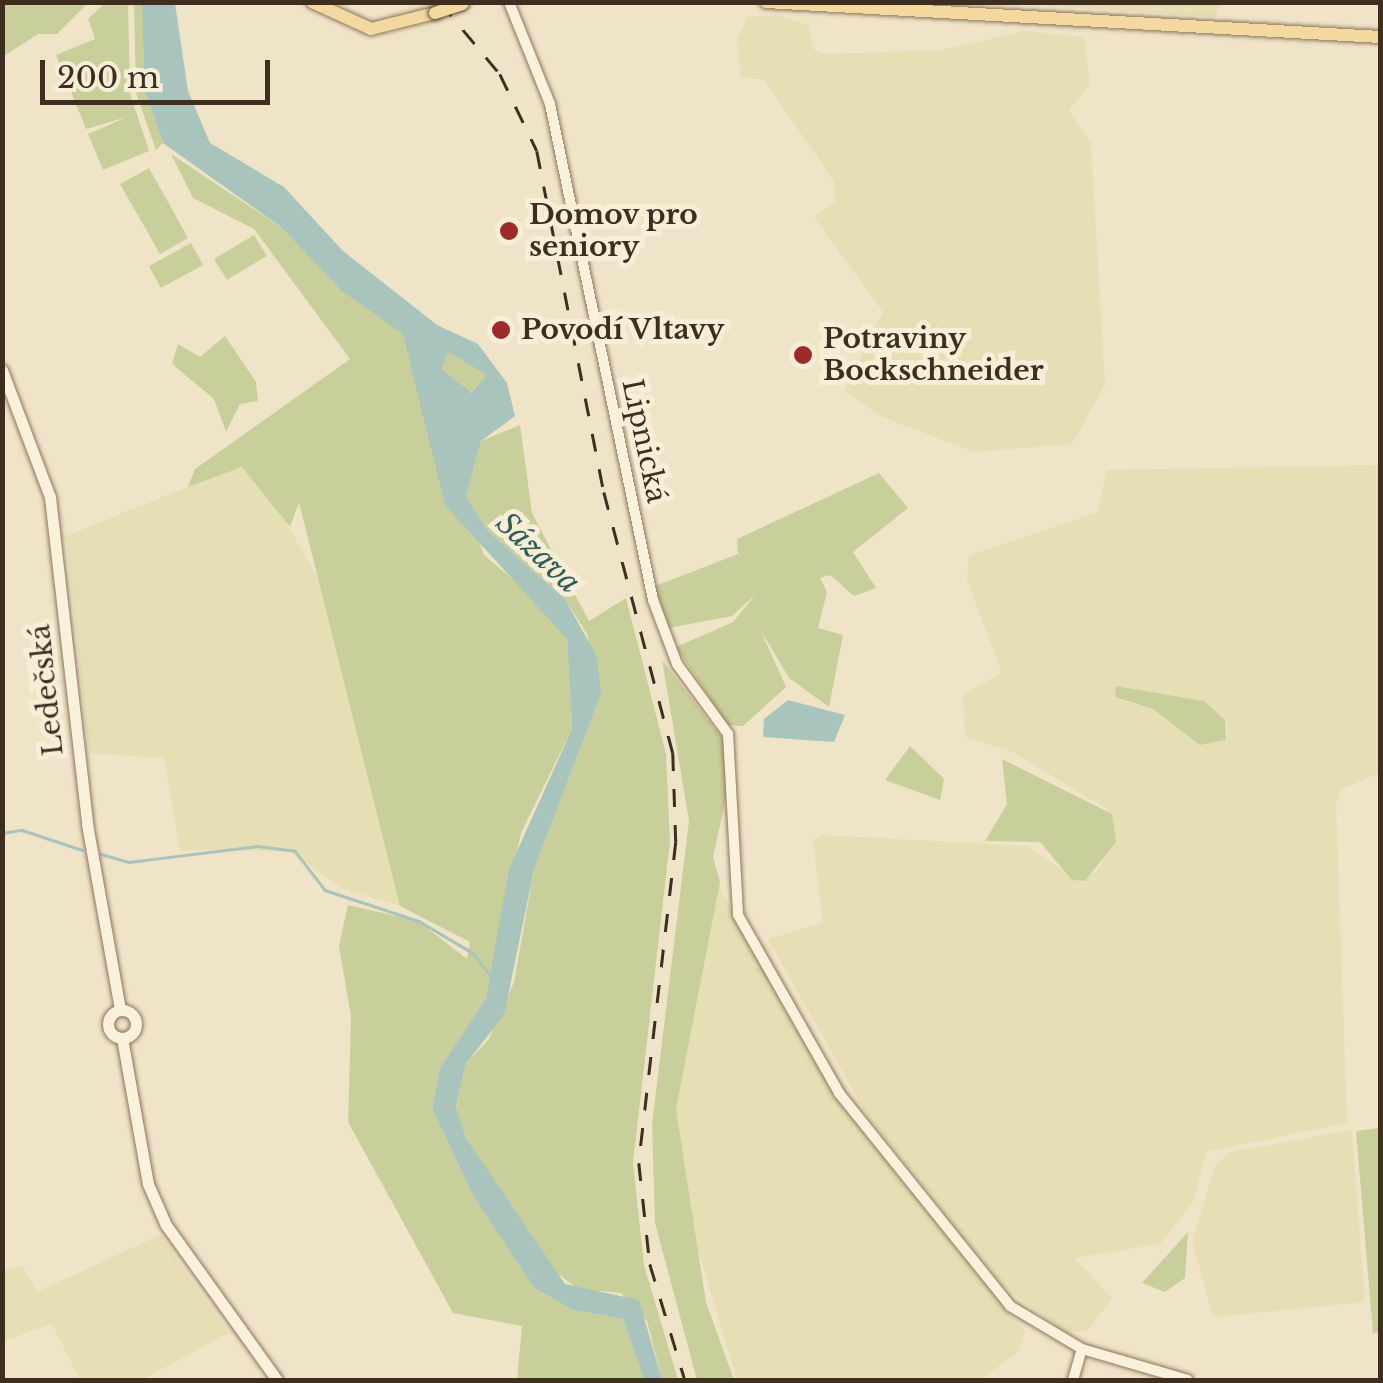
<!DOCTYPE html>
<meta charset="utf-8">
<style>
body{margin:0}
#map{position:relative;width:1383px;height:1383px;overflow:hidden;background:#f0e4c8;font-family:"Libre Baskerville",serif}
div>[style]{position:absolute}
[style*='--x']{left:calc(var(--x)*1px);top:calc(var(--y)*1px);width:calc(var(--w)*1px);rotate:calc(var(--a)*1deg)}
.farmland>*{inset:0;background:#e6deb5}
.green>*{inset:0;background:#c9cf9b}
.water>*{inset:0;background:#a9c4bc}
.stream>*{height:2.5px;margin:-1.25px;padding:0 1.25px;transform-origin:1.25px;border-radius:1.25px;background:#a9c4bc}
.roads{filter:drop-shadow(0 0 2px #8d765c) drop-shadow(0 0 2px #8d765c)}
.tertiary>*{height:10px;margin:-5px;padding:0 5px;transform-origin:5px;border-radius:5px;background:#faf1dc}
.secondary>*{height:11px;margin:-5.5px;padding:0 5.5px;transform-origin:5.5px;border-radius:5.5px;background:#faf1dc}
.secondary>.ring{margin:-5.5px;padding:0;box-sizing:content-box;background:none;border:11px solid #faf1dc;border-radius:50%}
.primary>*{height:12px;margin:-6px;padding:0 6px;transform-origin:6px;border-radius:6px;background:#f3d9a0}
.rail>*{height:2.5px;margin-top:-1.25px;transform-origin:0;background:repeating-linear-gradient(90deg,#3d2e20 0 18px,transparent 0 36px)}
.bridges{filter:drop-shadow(0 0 2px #5b4430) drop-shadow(0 0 2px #5b4430)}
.primary-bridge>*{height:12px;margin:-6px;padding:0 6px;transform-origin:6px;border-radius:6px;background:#f3d9a0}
.dots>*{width:28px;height:28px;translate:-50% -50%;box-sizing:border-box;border:5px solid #f7eed8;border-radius:50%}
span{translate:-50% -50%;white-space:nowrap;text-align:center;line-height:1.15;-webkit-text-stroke:10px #f7eed8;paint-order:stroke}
.poi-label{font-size:28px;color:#3d2e20;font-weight:700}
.left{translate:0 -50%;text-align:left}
.street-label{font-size:28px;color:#3d2e20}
.water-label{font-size:30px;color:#2f5d5a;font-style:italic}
.frame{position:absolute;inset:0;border:5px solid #3d2e20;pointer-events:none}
.scale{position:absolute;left:40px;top:60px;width:230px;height:45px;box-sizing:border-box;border:5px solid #3d2e20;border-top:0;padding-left:12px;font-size:30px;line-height:35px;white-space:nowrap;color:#3d2e20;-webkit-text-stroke:8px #f7eed8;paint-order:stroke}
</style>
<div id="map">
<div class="farmland">
<div style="clip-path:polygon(1220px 3px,1216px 17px,1008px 3px,1008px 2px)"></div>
<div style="clip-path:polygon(778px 15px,808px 25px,814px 50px,826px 54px,942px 50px,1025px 31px,1084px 37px,1090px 84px,1069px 111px,1091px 144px,1105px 385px,1072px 444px,974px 452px,880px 416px,844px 391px,883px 312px,814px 217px,835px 201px,834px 181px,763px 79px,741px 78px,737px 41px,747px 17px)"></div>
<div style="clip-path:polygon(evenodd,1380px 465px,1380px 772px,1342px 789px,1336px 804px,1347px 1123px,1206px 1152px,1193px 1202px,1160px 1244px,1074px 1258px,1112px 1298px,1087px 1331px,1066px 1333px,1001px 1284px,867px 1115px,768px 939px,823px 923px,813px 840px,821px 835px,1027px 846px,1082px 883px,1101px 866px,1107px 809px,1011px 751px,965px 737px,963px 695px,1002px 673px,967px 580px,969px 556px,1098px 512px,1107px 470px,1380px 465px,1116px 686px,1204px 701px,1228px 726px,1226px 740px,1200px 745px,1153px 709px,1120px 700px,1116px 686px)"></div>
<div style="clip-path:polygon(239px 466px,264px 485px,323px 586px,400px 906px,343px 889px,291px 852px,180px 850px,164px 758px,89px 753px,66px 536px)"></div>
<div style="clip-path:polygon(717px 882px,837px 1100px,1025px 1332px,1019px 1351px,980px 1380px,737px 1380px,698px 1250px,676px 1109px)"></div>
<div style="clip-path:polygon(1352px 1130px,1365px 1302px,1213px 1317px,1192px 1241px,1216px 1164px,1230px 1152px)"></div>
<div style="clip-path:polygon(160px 1235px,229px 1333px,141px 1380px,80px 1380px,52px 1324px,3px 1341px,3px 1271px,22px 1265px,37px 1292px)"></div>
</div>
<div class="green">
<div style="clip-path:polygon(2px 3px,3px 2px,88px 3px,57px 34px,38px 34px,4px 56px)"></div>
<div style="clip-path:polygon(105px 3px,128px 3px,130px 93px,149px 151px,103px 170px,88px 134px,127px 117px,86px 129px,56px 55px,95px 39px,88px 19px)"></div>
<div style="clip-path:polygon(134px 3px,142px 3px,146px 24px,145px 92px,163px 143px,156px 150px,136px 93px)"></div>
<div style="clip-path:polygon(171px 154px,281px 227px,404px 334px,484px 555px,547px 608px,567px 639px,572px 729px,521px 833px,486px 998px,440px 1068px,432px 1108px,472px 1194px,534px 1288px,573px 1310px,623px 1319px,644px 1380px,517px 1380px,522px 1326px,453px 1313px,348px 1122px,351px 1017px,339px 946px,348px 905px,418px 921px,467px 959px,470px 942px,400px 906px,299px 502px,290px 527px,242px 467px,188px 487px,195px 469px,350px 359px,254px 229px,193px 198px)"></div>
<div style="clip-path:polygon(149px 168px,188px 238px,160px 254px,120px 184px)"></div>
<div style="clip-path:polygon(254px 235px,267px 256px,227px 280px,214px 259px)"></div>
<div style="clip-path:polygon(191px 243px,203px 265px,161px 288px,149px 266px)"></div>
<div style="clip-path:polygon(225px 336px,256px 382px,258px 401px,240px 404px,226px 432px,214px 399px,172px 364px,178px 344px,200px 357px)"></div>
<div style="clip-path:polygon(448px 352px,488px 375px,470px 393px,442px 369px)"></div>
<div style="clip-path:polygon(520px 425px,532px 513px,589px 621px,626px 598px,666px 754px,670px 841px,633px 1163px,644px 1265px,678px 1380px,662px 1380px,647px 1321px,621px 1293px,578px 1289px,553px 1270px,466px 1138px,456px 1106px,466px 1064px,489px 1039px,514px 982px,534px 870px,601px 694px,587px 634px,565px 599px,489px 532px,466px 497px,481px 441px)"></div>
<div style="clip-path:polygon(879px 473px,908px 508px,853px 552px,876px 588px,854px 596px,830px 575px,820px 578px,827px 592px,818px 628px,843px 635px,829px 707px,789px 678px,760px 629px,786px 687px,743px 726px,728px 725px,676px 647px,733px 622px,756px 594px,732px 616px,669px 628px,655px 586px,738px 554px,737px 539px)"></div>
<div style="clip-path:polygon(662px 660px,725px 742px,727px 794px,713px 857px,720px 882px,676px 1109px,706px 1302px,734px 1380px,697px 1380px,655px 1223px,652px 1124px,689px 821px)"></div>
<div style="clip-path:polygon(1116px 686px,1204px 701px,1225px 720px,1226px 740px,1200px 745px,1153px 709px,1115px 697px)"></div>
<div style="clip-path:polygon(910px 746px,944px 779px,940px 800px,885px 780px)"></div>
<div style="clip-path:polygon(1002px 759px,1112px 814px,1116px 842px,1085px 881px,1072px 880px,1040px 842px,985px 841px,1007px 804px)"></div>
<div style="clip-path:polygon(1380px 1128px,1380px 1332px,1373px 1333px,1356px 1131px)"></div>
<div style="clip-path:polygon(1188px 1232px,1185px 1278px,1165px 1292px,1142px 1283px)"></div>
</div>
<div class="water">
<div style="clip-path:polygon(evenodd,142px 3px,175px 3px,188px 91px,210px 143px,284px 187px,343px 251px,437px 325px,478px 344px,507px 383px,515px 416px,481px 441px,466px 497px,489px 532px,565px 599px,597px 657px,601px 694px,534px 870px,504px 1015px,466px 1064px,456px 1106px,466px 1138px,565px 1284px,639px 1300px,662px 1380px,644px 1380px,623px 1319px,573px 1310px,534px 1288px,472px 1194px,432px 1108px,440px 1068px,486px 998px,509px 869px,572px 729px,567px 639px,445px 505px,403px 334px,342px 291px,281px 227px,163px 143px,145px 92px,142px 3px,448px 352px,487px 375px,471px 393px,442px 369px,448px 352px)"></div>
<div style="clip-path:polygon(788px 700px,845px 715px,834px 742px,763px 737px,764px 719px)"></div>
</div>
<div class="stream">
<div style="--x:2;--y:833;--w:20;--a:-9"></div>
<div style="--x:22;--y:830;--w:63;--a:18.4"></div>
<div style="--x:101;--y:854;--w:29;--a:16"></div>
<div style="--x:129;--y:862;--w:129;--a:-7.1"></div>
<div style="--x:257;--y:846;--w:38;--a:7"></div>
<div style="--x:295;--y:851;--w:49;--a:52.4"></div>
<div style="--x:325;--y:890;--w:99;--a:18.3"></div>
<div style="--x:419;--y:921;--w:63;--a:30.7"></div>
<div style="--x:473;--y:953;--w:29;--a:52"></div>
</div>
<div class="roads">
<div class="tertiary">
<div style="--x:509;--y:2;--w:110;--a:68.1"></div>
<div style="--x:550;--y:104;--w:507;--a:78.27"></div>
<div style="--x:653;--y:600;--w:68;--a:69.4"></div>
<div style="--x:677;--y:664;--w:87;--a:53.9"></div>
<div style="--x:728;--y:734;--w:181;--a:86.8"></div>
<div style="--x:738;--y:915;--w:205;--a:60.4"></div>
<div style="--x:839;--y:1093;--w:273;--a:51.2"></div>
<div style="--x:1010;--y:1306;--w:84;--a:30.8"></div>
<div style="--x:1082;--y:1349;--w:110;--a:16.3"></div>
<div style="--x:1073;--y:1380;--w:32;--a:-74"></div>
</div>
<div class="secondary">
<div style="--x:2;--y:370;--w:136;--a:69.3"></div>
<div style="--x:50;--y:497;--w:329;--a:83.5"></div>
<div style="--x:87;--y:824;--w:189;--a:79.9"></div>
<div class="ring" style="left:108px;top:1010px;width:17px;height:17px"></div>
<div style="--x:122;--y:1038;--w:148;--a:79.9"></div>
<div style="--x:148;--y:1184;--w:45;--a:66.3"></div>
<div style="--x:166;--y:1225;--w:191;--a:54.4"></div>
</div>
<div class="primary">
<div style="--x:312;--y:2;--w:65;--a:24.6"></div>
<div style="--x:371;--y:29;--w:66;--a:-14"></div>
<div style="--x:766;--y:2;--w:615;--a:3.26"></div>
</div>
</div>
<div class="rail">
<div style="--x:440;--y:2;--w:94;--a:50.2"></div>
<div style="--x:500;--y:74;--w:85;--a:64.3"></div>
<div style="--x:537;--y:151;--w:348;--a:78.9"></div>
<div style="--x:604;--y:492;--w:270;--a:75.2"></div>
<div style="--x:673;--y:753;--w:89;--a:88.1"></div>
<div style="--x:676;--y:842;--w:323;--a:96.6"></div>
<div style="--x:639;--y:1163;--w:102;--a:83.8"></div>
<div style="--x:650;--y:1264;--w:121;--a:73.2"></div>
</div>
<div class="bridges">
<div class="primary-bridge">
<div style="--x:435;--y:13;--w:29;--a:-18"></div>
</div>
</div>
<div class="dots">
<div style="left:509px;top:231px;background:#9e2a2b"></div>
<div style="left:501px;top:330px;background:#9e2a2b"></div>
<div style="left:803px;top:355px;background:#9e2a2b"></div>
</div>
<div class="poi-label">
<span class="left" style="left:529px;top:231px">Domov pro<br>seniory</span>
<span class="left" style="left:521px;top:330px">Povodí Vltavy</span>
<span class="left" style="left:823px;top:355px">Potraviny<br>Bockschneider</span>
</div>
<div class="street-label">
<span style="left:644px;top:441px;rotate:78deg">Lipnická</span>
<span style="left:47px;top:690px;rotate:-96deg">Ledečská</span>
</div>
<div class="water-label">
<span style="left:538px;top:553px;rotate:43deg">Sázava</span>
</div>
<div class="frame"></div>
<div class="scale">200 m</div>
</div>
